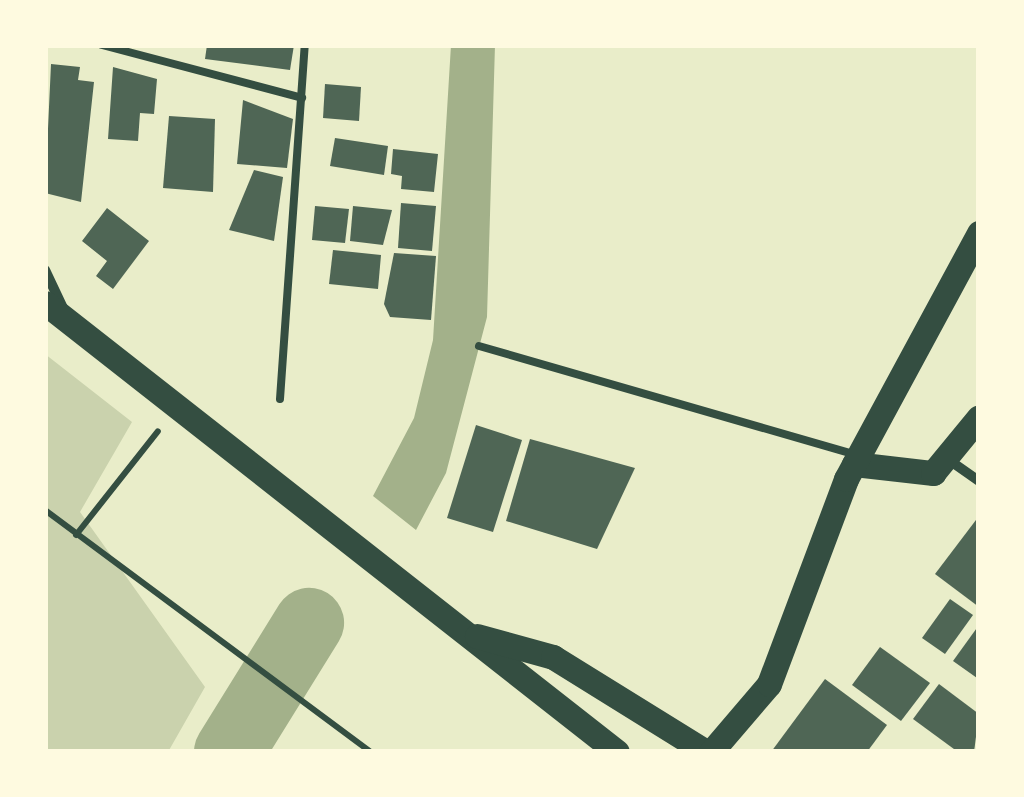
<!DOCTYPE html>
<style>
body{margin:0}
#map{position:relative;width:1024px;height:797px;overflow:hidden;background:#e9edc9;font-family:Signika,sans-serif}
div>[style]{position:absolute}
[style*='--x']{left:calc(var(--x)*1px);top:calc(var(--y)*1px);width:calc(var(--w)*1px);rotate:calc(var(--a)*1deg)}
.green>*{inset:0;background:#cad2ad}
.water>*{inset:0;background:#a3b18a}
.river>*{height:70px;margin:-35px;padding:0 35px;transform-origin:35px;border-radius:35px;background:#a3b18a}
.building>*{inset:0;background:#4f6655}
.path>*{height:6px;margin:-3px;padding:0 3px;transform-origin:3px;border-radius:3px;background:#344e41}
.service>*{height:8px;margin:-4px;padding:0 4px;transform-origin:4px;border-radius:4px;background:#344e41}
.minor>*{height:10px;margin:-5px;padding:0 5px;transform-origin:5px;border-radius:5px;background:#344e41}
.primary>*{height:25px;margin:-12.5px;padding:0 12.5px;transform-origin:12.5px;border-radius:12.5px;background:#344e41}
span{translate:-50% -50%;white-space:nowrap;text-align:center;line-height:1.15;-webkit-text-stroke:8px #fefae0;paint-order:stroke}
.frame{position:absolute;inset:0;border:48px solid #fefae0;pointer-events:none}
</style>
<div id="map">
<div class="green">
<div style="clip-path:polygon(45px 354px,132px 422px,80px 512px,205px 687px,168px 752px,45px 752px)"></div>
</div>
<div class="water">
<div style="clip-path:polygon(451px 45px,495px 45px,487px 317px,446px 473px,416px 530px,373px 496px,414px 418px,433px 340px)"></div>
</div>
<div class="river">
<div style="--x:229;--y:752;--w:152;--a:-58.2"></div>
</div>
<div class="building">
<div style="clip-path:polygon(207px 45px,294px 45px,290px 70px,205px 59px)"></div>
<div style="clip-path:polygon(51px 64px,80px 67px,78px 80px,94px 82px,81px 202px,45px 193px)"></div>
<div style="clip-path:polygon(113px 67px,157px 79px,154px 114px,140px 113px,138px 141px,108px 139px)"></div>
<div style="clip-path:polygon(325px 84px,361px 87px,359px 121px,323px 118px)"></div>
<div style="clip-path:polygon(243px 100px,293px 119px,287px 168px,237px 164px)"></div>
<div style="clip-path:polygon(169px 116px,215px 119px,213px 192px,163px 188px)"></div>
<div style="clip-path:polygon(335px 138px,388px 146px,384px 175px,330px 166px)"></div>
<div style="clip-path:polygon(393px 149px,438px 154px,434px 192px,401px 189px,402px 176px,391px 174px)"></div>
<div style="clip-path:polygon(254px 170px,283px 177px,274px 241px,229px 230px)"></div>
<div style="clip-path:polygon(401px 203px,436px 206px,432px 251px,398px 248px)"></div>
<div style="clip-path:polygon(315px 206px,349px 209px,345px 243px,312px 240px)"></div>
<div style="clip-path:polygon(353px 206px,392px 210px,383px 245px,350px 241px)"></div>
<div style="clip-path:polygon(107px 208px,149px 241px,113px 289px,96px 276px,107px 261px,82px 241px)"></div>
<div style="clip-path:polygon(333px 250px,381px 255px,378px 289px,329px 284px)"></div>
<div style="clip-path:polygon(394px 253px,436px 256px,431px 320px,390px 317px,384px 304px)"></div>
<div style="clip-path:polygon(476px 425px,522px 440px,493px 532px,447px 518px)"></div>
<div style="clip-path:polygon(530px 439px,635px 468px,597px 549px,506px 521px)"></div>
<div style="clip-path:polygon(979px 516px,979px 607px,935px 574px)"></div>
<div style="clip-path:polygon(950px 599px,973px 615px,945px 654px,922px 638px)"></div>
<div style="clip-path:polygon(979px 625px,979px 676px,977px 678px,953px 661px)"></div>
<div style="clip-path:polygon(880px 647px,930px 683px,901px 721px,852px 685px)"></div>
<div style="clip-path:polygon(825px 679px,887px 725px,867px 752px,771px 752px)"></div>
<div style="clip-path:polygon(939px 684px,979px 714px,974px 752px,958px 752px,913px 719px)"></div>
</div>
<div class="path">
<div style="--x:45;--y:510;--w:406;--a:36.6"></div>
<div style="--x:76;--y:535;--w:132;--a:-51.7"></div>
</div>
<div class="service">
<div style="--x:102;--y:45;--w:207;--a:14.8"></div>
<div style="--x:479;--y:346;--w:390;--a:16.1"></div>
<div style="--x:280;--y:399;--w:355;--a:-86"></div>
</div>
<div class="minor">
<div style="--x:45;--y:270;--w:42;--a:64.7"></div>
<div style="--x:949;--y:460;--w:37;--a:35"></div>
</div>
<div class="primary">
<div style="--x:45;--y:303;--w:727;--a:38.13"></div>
<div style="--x:854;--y:464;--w:80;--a:6.5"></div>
<div style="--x:933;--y:473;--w:72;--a:-50.6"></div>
<div style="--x:477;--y:636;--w:79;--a:15.4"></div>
<div style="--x:553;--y:657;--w:180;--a:31.8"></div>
<div style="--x:711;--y:752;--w:89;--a:-49.5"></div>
<div style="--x:769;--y:684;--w:219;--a:-69.4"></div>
<div style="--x:846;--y:479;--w:280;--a:-61.6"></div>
</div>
<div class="frame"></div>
</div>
